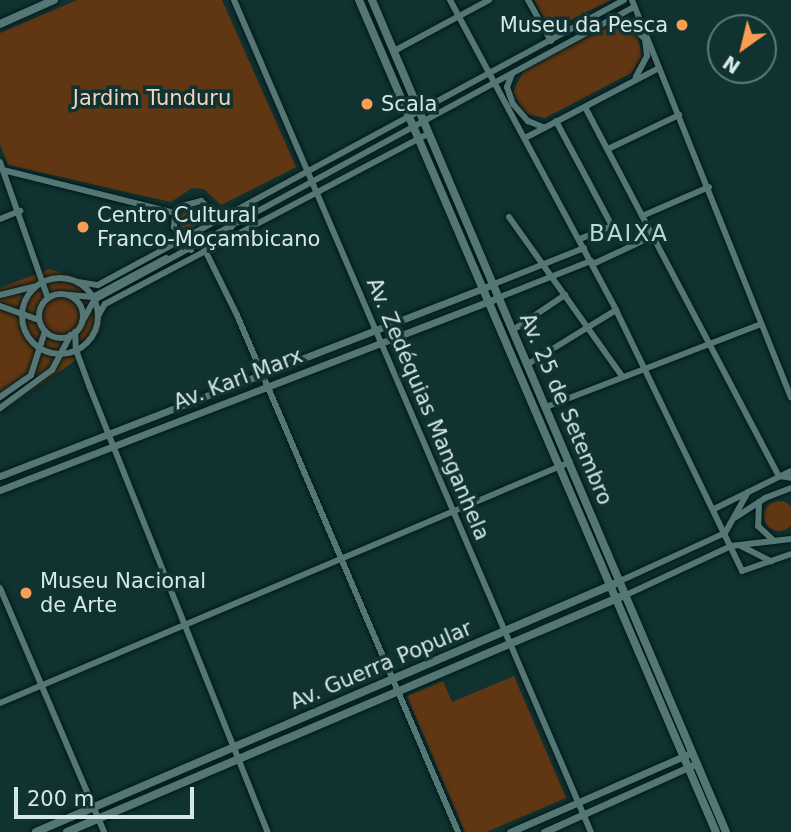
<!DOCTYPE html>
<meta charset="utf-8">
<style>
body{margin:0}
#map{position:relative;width:791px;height:832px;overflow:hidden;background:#103231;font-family:"DejaVu Sans",sans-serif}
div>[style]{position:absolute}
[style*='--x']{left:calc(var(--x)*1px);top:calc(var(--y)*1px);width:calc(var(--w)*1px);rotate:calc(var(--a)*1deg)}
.green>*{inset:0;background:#613713}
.round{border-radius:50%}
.roads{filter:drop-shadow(0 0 2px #011918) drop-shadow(0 0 2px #011918)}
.minor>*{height:6px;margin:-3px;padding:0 3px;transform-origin:3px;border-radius:3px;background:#547675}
.minor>.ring{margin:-3px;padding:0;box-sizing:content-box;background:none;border:6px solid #547675;border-radius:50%}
.tertiary>*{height:7px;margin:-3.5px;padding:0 3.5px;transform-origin:3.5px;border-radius:3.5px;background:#547675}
.secondary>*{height:8px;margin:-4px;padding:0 4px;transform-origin:4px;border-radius:4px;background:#547675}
.dots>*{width:19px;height:19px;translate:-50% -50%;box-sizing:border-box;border:4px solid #103231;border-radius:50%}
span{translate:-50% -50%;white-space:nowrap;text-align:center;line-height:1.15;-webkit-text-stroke:7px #103231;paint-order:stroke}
.poi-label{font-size:21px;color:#d5e8e6}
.right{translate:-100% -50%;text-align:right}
.left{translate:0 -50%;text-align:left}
.park-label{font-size:21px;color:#f3d3bb}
.street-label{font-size:21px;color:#d5e8e6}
.neighbourhood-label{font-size:23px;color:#b5dad8;letter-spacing:2px}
.north{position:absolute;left:707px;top:14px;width:70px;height:70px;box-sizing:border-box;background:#103231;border:2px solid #5f7b79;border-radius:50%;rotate:214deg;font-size:19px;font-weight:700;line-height:28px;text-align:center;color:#d5e8e6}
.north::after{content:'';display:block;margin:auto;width:24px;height:32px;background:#fb9e51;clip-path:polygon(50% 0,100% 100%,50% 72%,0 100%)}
.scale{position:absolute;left:14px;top:787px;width:180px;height:32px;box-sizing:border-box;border:4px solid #d5e8e6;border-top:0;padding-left:9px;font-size:21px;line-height:24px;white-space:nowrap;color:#d5e8e6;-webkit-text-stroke:5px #103231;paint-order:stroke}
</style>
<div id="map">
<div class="green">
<div style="clip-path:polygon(77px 0,222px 0,296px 167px,221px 205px,204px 189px,192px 188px,171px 202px,8px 165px,0 144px,0 33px)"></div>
<div style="clip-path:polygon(534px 0,611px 0,550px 30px)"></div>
<div style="clip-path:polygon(606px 26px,628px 29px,638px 37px,642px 57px,631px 73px,545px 118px,524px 113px,513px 92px,524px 70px)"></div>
<div style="clip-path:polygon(198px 201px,217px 217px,181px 234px,179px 213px)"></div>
<div style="clip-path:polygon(49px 269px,87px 280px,103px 312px,101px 329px,76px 360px,0 413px,0 288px)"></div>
<div class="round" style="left:764px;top:501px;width:30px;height:30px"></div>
<div style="clip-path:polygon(514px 676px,566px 798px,486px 832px,465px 832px,407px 696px,443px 681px,452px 702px)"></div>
</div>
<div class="roads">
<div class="minor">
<div style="--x:234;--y:0;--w:905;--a:66.78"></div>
<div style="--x:450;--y:0;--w:352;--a:61.8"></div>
<div style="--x:616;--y:310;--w:290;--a:64.2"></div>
<div style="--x:742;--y:571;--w:52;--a:-19.1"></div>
<div style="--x:528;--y:0;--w:47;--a:60.7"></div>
<div style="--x:632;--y:0;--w:428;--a:68.2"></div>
<div style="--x:610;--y:21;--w:18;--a:6"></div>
<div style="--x:628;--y:23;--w:23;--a:43"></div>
<div style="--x:645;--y:39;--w:17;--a:83"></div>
<div style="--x:647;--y:56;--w:24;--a:118"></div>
<div style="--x:394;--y:51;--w:108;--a:-28.2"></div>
<div style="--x:512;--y:74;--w:14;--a:111"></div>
<div style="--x:507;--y:87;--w:18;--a:71"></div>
<div style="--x:513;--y:104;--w:23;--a:49"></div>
<div style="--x:528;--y:121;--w:18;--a:22"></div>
<div style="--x:585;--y:107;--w:417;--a:62.3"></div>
<div style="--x:779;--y:476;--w:12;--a:9"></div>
<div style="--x:556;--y:121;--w:119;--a:61.9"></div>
<div style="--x:612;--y:226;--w:35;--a:158"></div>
<div style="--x:525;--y:138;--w:151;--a:-27.6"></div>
<div style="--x:608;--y:149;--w:79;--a:-25.6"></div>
<div style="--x:0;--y:162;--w:144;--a:70.6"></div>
<div style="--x:3;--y:170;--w:177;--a:14"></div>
<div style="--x:642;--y:216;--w:73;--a:-23.4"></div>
<div style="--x:509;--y:217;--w:195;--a:54.6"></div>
<div style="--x:0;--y:219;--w:22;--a:-22"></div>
<div style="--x:202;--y:244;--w:79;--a:63.8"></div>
<div style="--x:237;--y:315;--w:562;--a:66.85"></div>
<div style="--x:191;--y:250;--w:29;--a:-126"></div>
<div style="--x:174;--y:227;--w:14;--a:-86"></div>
<div style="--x:175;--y:213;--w:10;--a:-45"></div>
<div style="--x:182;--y:206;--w:20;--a:-15"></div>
<div style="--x:201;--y:201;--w:40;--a:40"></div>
<div style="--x:593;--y:264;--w:66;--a:-25"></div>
<div class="ring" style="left:22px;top:278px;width:70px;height:70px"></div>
<div style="--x:78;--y:282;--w:20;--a:9"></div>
<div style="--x:98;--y:285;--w:598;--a:-28.45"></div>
<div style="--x:494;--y:284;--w:97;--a:-21.8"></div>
<div class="ring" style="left:39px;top:294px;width:38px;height:38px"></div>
<div style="--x:0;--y:295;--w:36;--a:-14"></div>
<div style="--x:69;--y:295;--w:24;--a:5"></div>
<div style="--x:93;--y:297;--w:83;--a:-28.1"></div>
<div style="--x:500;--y:297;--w:98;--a:-21.6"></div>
<div style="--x:0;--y:306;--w:41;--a:19.7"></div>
<div style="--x:98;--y:316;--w:14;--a:-60"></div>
<div style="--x:105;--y:304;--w:366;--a:-27.8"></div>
<div style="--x:82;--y:322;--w:25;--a:-61"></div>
<div style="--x:94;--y:300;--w:614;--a:-28.48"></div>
<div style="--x:513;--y:330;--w:63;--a:-33.9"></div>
<div style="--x:75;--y:332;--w:18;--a:87"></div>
<div style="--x:76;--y:350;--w:40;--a:69.8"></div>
<div style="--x:90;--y:388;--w:478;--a:68.2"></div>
<div style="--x:528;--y:364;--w:103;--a:-31.5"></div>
<div style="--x:0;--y:397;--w:38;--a:-35"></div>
<div style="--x:31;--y:375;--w:46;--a:-72.3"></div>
<div style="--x:546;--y:407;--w:230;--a:-21.1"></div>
<div style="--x:0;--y:408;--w:64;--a:-36.2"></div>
<div style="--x:52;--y:370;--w:40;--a:-62"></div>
<div style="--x:759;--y:502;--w:24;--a:92"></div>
<div style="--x:758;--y:526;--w:22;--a:43"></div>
<div style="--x:714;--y:509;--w:86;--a:-26.3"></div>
<div style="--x:736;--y:517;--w:35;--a:-33"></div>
<div style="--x:765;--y:498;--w:28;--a:-21"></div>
<div style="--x:741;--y:546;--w:34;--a:27"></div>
<div style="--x:620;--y:581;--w:115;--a:-24.6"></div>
<div style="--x:725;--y:533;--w:47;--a:-60.7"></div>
<div style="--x:0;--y:588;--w:265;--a:66.9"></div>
<div style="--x:626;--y:595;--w:116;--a:-25"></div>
<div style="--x:731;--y:546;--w:60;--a:-6.7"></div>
<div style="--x:0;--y:703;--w:619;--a:-22.92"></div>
</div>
<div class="tertiary">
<div style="--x:0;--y:476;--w:530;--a:-21.24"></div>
<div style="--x:0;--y:490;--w:536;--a:-21.11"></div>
<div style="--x:510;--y:832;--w:197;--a:-23.6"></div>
<div style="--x:544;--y:832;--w:163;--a:-24.2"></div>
</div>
<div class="secondary">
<div style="--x:359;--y:0;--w:905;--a:66.78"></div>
<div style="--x:372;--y:0;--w:904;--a:66.95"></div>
<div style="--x:0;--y:24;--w:59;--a:-24"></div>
<div style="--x:36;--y:832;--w:629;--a:-23.22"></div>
<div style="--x:67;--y:832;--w:601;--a:-23.02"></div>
</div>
</div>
<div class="dots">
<div style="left:682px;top:25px;background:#fb9e51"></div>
<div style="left:367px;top:104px;background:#fb9e51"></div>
<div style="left:83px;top:227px;background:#fb9e51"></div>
<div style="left:26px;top:593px;background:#fb9e51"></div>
</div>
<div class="poi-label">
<span class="right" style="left:668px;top:25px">Museu da Pesca</span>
<span class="left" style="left:381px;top:104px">Scala</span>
<span class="left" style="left:97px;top:227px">Centro Cultural<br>Franco-Moçambicano</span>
<span class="left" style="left:40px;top:593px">Museu Nacional<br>de Arte</span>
</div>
<div class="park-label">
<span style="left:152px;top:98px">Jardim Tunduru</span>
</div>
<div class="street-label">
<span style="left:238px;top:379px;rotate:-21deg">Av. Karl Marx</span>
<span style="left:428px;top:409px;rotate:67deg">Av. Zedéquias Manganhela</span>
<span style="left:566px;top:409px;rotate:67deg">Av. 25 de Setembro</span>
<span style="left:381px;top:665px;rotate:-23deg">Av. Guerra Popular</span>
</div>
<div class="neighbourhood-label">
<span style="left:629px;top:233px">BAIXA</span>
</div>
<div class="north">N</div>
<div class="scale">200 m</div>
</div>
